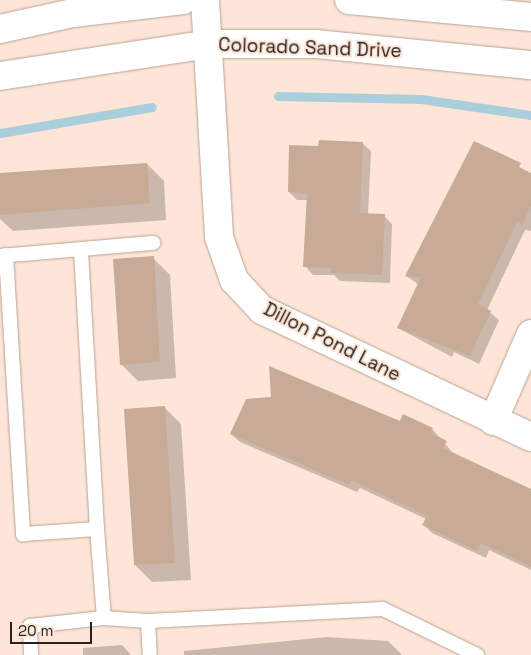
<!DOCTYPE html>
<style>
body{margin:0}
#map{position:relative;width:531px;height:655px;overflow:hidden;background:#fde6d7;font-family:"Space Grotesk",sans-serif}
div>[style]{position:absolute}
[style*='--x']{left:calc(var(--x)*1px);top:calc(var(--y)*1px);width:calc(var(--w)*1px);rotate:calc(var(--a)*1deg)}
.shadow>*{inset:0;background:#0003}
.stream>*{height:9px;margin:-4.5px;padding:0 4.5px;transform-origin:4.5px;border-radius:4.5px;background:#abcedd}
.building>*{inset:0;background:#c7ab97}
.roads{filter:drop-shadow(0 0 1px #b8a294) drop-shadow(0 0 1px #b8a294)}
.service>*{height:14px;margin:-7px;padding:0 7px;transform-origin:7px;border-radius:7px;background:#fff}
.minor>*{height:28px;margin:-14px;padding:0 14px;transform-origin:14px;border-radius:14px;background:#fff}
span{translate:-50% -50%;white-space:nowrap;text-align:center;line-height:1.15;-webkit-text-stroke:4px #fde6d7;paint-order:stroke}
.street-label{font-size:19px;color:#29211c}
.scale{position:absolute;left:10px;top:622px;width:82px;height:22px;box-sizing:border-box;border:2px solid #29211c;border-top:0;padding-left:6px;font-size:15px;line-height:18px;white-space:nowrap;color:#29211c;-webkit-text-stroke:4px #fde6d7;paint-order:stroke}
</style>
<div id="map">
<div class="shadow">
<div style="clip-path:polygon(362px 143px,371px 151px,368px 215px,384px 216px,392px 224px,390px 283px,340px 281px,334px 275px,313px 275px,305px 266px,308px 200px,297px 200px,289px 192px,320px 147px)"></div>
<div style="clip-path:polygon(475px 143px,531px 174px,531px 231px,525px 230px,487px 310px,499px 320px,479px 364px,454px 352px,452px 357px,398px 328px,418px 284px,406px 276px)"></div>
<div style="clip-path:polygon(147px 164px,164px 181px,166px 220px,13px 231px,0 219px,0 175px)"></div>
<div style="clip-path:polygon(153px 258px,170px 275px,176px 378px,138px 381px,121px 364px)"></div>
<div style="clip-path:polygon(164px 407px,181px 424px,191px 580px,152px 582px,135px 565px)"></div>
<div style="clip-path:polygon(400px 423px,432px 429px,453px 453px,531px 490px,531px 570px,489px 550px,486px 558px,432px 533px,424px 525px,426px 519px,360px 488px,357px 492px,240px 442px,231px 434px)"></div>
<div style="clip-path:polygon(327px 637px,388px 641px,402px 655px,184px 655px,184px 651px)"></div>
<div style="clip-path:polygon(122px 645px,131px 655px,83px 655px,83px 648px)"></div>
</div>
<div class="stream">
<div style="--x:278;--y:96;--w:143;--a:1.2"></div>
<div style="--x:421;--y:99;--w:111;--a:8.3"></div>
<div style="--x:0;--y:133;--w:154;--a:-9.7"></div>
</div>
<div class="building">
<div style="clip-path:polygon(319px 140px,363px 142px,360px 213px,385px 214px,382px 275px,330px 273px,331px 268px,303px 267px,307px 193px,288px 192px,289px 145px,318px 146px)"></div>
<div style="clip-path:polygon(474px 141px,521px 163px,519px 167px,531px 173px,531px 206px,522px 225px,517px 222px,478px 304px,491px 311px,470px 356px,397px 328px,421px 277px,405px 276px)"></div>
<div style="clip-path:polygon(147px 163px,150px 203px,0 215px,0 173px)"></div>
<div style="clip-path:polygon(154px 256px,160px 362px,120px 365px,113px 259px)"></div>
<div style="clip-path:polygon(269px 366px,400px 421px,403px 414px,433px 428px,431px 433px,447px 441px,443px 448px,531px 489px,531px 567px,481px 543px,477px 551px,422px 525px,427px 516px,351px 480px,349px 485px,230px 434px,246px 399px,271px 397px)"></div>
<div style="clip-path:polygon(165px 406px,175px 563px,134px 565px,124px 409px)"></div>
</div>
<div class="roads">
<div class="service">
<div style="--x:6;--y:255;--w:280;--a:86.5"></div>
<div style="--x:23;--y:534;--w:74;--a:-3.9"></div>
<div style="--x:97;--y:529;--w:279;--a:-93.3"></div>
<div style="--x:0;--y:256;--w:154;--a:-4.9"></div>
<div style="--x:97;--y:529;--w:89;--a:85.5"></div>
<div style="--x:104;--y:618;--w:44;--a:3.9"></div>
<div style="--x:148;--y:621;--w:235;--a:-2.9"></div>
<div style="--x:383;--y:609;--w:105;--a:26.1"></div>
<div style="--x:148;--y:621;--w:34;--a:87"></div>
<div style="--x:31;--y:655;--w:29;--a:-92"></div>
<div style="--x:30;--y:626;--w:74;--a:-6.2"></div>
</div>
<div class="minor">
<div style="--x:205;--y:0;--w:237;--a:86.6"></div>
<div style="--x:219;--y:237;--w:46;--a:70.8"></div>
<div style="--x:234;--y:280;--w:41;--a:47"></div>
<div style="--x:262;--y:310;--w:297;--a:25.3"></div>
<div style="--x:349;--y:0;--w:183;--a:5.3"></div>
<div style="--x:0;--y:29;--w:75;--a:-12.4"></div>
<div style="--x:73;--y:13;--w:111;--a:-6.7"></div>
<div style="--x:0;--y:76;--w:210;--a:-8.7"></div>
<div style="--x:208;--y:44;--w:108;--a:0"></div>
<div style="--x:316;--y:44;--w:216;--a:5.6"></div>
<div style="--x:493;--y:421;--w:95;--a:-66.4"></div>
</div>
</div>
<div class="street-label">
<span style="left:310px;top:48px;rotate:2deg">Colorado Sand Drive</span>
<span style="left:332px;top:342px;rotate:27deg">Dillon Pond Lane</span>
</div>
<div class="scale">20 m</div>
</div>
